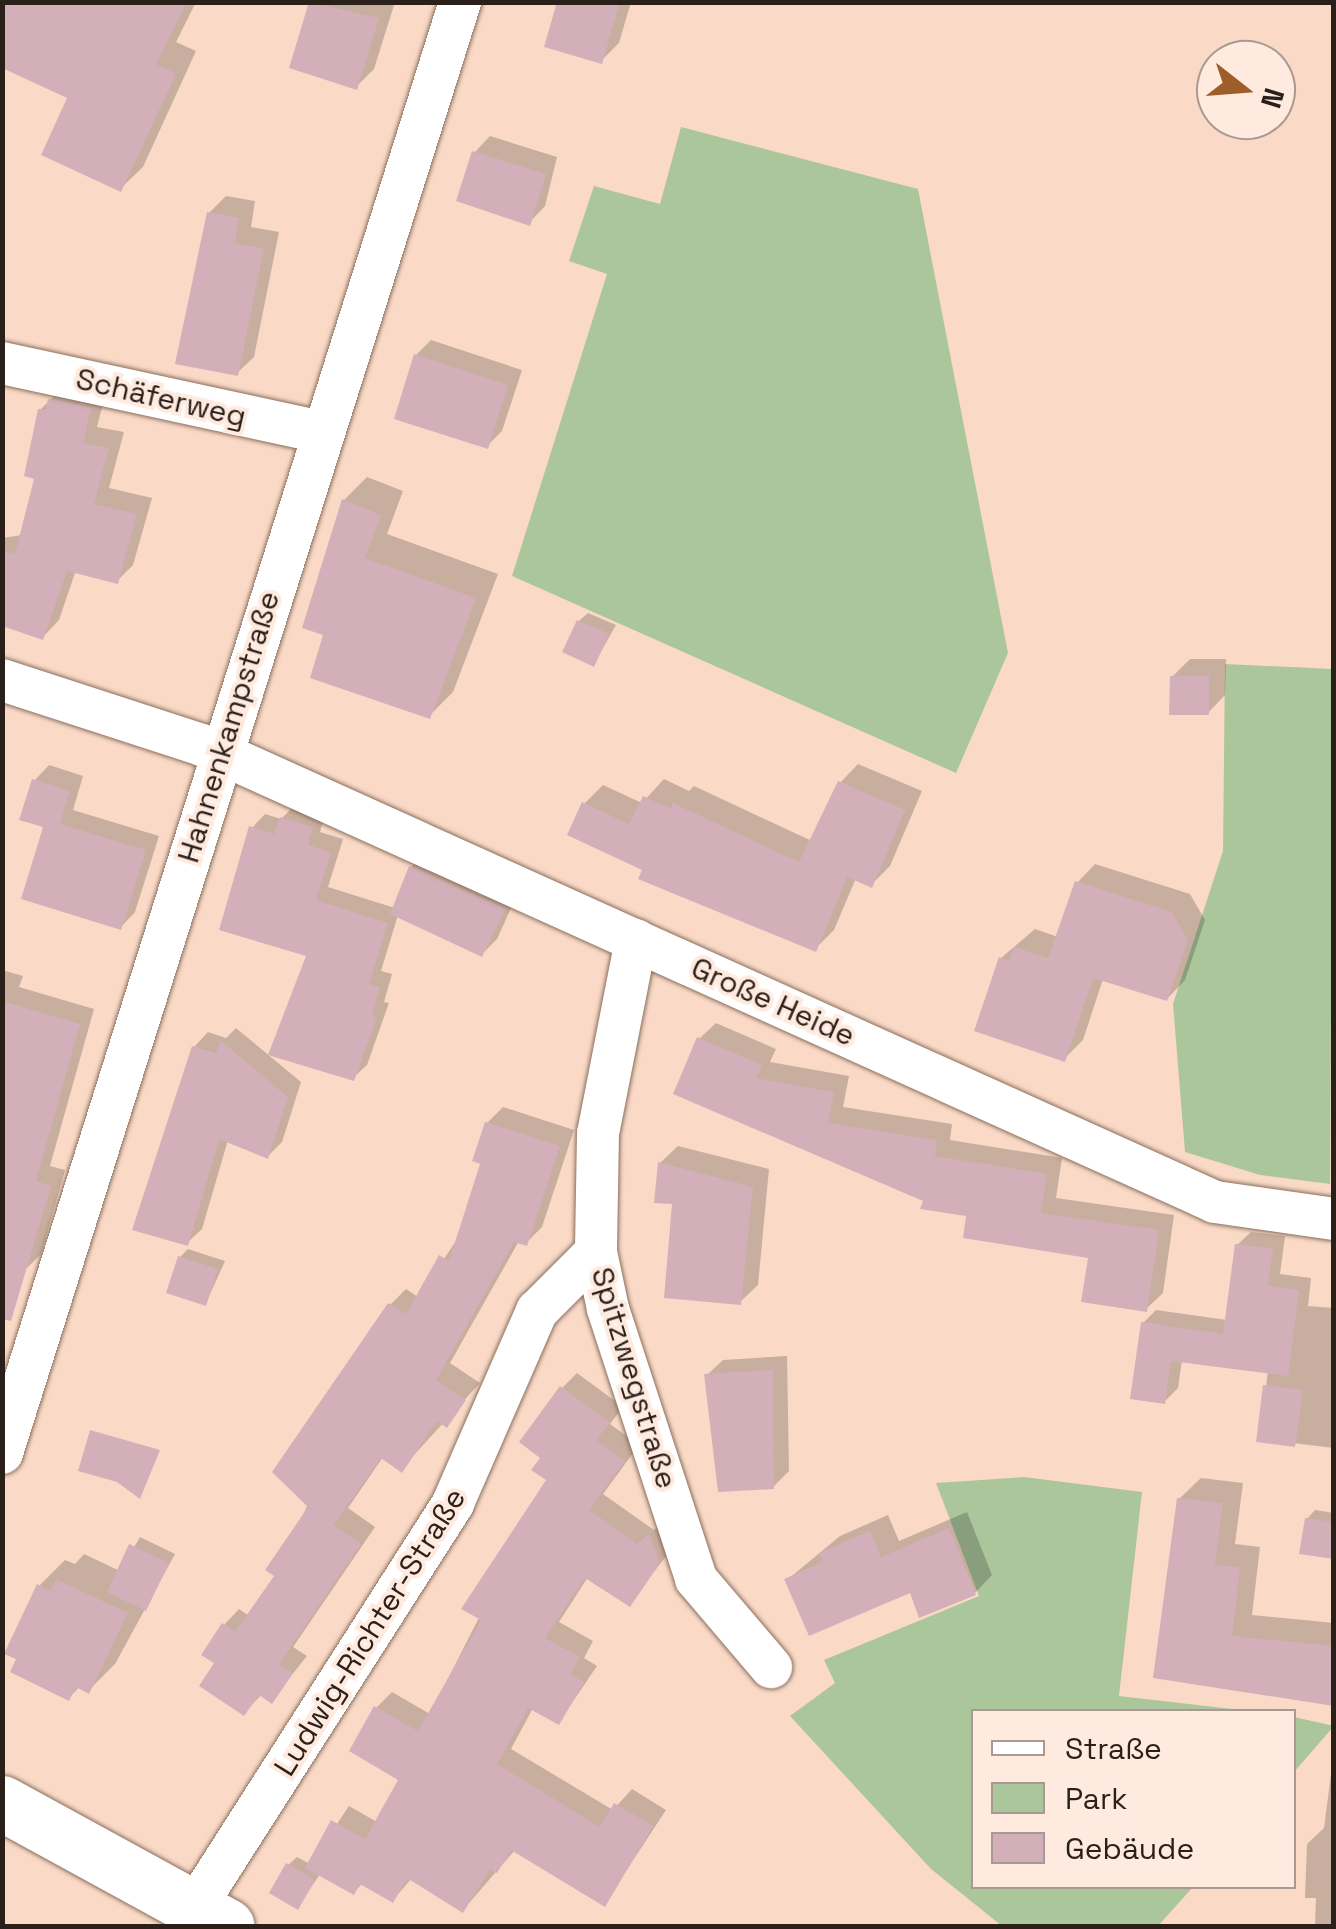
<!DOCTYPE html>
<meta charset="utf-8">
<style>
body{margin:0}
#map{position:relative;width:1336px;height:1929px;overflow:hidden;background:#fadac7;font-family:"Space Grotesk",sans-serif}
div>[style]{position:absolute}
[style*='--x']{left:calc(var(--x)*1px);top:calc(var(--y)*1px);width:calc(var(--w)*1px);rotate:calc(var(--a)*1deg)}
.green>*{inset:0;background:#acc69c}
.shadow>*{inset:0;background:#0003}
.building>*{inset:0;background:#d3afb9}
.roads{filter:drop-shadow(0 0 2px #8a6e5d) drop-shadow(0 0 2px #8a6e5d)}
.street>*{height:42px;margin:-21px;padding:0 21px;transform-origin:21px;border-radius:21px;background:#fff}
.secondary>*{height:55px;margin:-27.5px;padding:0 27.5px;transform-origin:27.5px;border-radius:27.5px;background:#fff}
span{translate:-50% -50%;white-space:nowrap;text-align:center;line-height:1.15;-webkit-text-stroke:8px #feeadf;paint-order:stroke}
.street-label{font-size:30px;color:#2b1f19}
.frame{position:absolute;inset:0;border:5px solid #2b1f19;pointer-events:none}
.legend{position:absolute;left:971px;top:1709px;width:325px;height:180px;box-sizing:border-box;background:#feeadf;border:2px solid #aa9990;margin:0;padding:12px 18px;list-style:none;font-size:30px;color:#2b1f19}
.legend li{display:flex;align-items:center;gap:20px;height:50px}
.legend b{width:50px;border:2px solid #aa9990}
.north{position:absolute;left:1196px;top:40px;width:100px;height:100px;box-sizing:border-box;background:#feeadf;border:2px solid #aa9990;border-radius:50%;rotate:107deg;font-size:28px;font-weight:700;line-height:40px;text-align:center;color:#2b1f19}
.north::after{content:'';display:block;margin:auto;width:35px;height:45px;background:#9f5d29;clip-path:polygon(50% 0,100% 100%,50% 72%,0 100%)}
</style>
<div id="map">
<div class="green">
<div style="clip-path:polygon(681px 127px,918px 189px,1008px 653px,956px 773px,512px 576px,607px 274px,569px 261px,594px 186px,660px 204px)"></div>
<div style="clip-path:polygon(1225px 664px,1333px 669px,1330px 1184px,1260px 1175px,1185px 1152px,1173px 1004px,1223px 851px)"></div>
<div style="clip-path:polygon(1024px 1477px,1142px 1492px,1119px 1696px,1250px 1711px,974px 1712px,974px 1886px,1193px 1887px,1158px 1926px,1002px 1926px,931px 1869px,790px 1716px,835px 1683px,824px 1660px,979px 1596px,936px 1483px)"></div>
<div style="clip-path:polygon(1294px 1717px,1334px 1726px,1294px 1772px)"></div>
</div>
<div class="shadow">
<div style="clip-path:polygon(49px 2px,196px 2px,176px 42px,196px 51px,143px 167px,120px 189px,71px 97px)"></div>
<div style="clip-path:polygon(312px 2px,395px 2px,374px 69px,356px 87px,292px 66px)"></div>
<div style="clip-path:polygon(560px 2px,631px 2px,619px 43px,601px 61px)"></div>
<div style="clip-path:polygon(490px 136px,557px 157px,545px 206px,529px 223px,474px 153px)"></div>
<div style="clip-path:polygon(226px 196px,255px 201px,251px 227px,279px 232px,254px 357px,237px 373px,209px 213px)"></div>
<div style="clip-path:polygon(431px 340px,522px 370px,502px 431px,487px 446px,416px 355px)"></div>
<div style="clip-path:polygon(67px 383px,106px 392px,97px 427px,124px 432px,109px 488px,152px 498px,133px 565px,117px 581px,76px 570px,59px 620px,43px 637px,2px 623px,2px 538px,22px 535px,37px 477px,40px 410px)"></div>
<div style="clip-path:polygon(367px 477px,403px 491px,387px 534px,498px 574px,453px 692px,429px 716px,326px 633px,344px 500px)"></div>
<div style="clip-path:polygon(588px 613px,616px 625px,594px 664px,579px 621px)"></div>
<div style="clip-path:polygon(1190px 659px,1226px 659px,1225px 695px,1208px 713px,1172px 677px)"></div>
<div style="clip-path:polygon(858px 764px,922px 791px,890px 866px,871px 885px,856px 878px,834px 930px,815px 949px,645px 869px,584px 804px,603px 785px,642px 803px,664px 779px,689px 791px,694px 786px,812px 841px,840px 783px)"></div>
<div style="clip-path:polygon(49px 765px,83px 776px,73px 810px,159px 836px,135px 912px,121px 927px,46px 826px,35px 780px)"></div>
<div style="clip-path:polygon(295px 805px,325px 814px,320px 832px,343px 839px,328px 887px,395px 908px,411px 867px,426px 852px,518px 893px,497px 939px,482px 954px,398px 915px,381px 971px,392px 974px,384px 1002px,389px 1003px,367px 1065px,353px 1078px,310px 955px,252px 828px,265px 814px,281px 819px)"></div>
<div style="clip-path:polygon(1095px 864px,1190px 894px,1205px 920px,1185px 980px,1167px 999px,1103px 979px,1083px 1040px,1064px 1059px,1001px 958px,1035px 929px,1058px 937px,1077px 883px)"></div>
<div style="clip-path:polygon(2px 970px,23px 976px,19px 987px,94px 1009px,50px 1166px,65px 1170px,41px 1254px,25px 1270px,2px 1263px)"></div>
<div style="clip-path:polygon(716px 1023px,776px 1049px,770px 1062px,849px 1076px,843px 1107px,952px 1124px,950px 1140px,1062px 1158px,1056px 1198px,1174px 1215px,1163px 1293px,1146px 1309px,1090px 1256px,926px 1200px,699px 1039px)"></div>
<div style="clip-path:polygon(236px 1028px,301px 1082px,282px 1142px,268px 1156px,228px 1140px,202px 1229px,187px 1243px,194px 1047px,208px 1032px,226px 1038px)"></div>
<div style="clip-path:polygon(503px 1107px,574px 1130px,542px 1227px,526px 1243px,519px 1241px,450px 1363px,480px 1383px,401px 1469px,383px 1457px,348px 1508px,375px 1527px,293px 1647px,307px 1656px,271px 1701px,262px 1694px,244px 1713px,217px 1663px,224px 1625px,239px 1609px,249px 1616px,278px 1576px,390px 1305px,406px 1289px,418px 1297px,456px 1241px,483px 1162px,487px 1123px)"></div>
<div style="clip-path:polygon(678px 1146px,769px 1169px,758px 1285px,740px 1302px,675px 1202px,660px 1163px)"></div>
<div style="clip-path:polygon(1251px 1232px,1285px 1236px,1280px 1274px,1311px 1278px,1308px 1306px,1334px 1308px,1334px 1448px,1259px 1439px,1268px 1371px,1182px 1360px,1178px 1388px,1164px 1402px,1143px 1323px,1156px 1310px,1227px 1320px,1237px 1245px)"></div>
<div style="clip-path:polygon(188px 1249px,225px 1261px,206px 1303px,180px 1257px)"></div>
<div style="clip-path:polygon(787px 1356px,789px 1471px,773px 1487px,707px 1375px,723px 1360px)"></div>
<div style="clip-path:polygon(577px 1373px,623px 1407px,610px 1424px,639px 1445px,603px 1494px,654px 1530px,665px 1521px,674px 1546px,629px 1604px,588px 1577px,559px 1622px,593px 1641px,584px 1658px,597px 1666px,559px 1722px,533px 1708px,511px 1749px,613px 1810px,632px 1789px,666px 1810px,605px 1903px,515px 1850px,463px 1910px,412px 1878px,393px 1900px,363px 1883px,354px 1892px,320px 1874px,298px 1907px,288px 1865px,297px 1857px,310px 1864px,349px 1806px,377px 1822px,402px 1779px,376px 1708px,392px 1692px,430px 1714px,549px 1480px,544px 1458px,562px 1388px)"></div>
<div style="clip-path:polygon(1201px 1478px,1243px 1483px,1235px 1544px,1260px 1547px,1252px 1615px,1334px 1623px,1334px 1703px,1155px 1676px,1179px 1499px)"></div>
<div style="clip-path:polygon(1315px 1510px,1334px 1513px,1334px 1556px,1307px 1519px)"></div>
<div style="clip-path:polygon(967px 1512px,992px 1575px,975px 1593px,787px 1580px,840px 1536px,888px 1515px,899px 1541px)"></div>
<div style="clip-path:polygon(140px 1537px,175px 1554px,115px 1664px,89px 1690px,80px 1686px,69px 1698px,39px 1586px,65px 1560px,75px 1564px,84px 1554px,120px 1571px)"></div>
<div style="clip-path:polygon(1334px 1751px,1334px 1926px,1315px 1926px,1316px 1898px,1305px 1898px,1307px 1844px,1324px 1828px)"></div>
</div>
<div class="building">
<div style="clip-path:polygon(2px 2px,187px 2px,156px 64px,176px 74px,121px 192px,41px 155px,67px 98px,2px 68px)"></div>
<div style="clip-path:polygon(309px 2px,379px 18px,357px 90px,289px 68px)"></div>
<div style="clip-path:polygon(557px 2px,620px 2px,602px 64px,544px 47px)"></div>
<div style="clip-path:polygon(472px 151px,546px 174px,530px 226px,456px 201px)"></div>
<div style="clip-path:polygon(207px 212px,239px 218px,235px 243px,264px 249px,238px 376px,175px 364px)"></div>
<div style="clip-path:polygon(414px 354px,508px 385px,488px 449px,394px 419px)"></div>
<div style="clip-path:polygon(48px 399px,91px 408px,83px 443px,109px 448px,94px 504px,137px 514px,118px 584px,67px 571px,43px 640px,2px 626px,2px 550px,15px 554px,34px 479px,24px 476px,38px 409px,46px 410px)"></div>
<div style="clip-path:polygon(342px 499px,381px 515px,365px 558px,476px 598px,430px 719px,310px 678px,323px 635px,302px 628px)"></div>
<div style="clip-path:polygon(577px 620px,609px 634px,594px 667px,562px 652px)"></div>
<div style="clip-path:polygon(1170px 676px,1209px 676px,1209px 715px,1169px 715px)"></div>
<div style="clip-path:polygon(32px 779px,70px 791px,60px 824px,146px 850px,121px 930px,21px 899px,43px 827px,19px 820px)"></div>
<div style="clip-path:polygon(838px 781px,905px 810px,872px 888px,847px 877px,816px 952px,638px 879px,642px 870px,567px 835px,582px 802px,629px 824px,643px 796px,671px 809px,673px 803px,799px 862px)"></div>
<div style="clip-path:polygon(280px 817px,313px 827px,308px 845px,331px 852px,316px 900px,388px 923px,369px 984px,380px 987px,372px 1015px,377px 1017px,354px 1081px,268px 1055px,306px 956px,219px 930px,249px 826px,274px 834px)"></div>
<div style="clip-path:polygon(409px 866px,505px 909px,482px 957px,390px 914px)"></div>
<div style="clip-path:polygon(1075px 881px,1172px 912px,1188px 940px,1167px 1001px,1093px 978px,1065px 1062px,974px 1031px,999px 957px,1009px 961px,1014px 947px,1048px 958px)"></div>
<div style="clip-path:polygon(2px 1001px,80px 1024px,36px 1181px,51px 1186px,11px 1321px,2px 1319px)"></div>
<div style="clip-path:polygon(697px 1037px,762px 1065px,756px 1078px,834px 1092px,828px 1123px,937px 1140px,935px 1156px,1047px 1174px,1041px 1213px,1159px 1230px,1147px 1312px,1081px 1302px,1088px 1258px,963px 1238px,966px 1216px,920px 1209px,923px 1201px,673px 1094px)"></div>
<div style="clip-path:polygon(220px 1040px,288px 1097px,268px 1159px,219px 1139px,188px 1246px,132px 1230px,192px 1046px,216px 1053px)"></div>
<div style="clip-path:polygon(485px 1122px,560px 1146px,527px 1246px,514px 1242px,436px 1380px,466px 1400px,447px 1428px,437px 1421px,402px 1473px,381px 1458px,334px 1525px,361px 1544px,279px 1664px,293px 1673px,281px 1691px,272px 1704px,259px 1695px,244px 1716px,199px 1686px,214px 1663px,201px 1655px,222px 1623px,235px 1632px,274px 1576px,265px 1570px,308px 1507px,272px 1472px,388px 1303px,406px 1314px,439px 1255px,449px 1261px,480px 1164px,472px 1161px)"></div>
<div style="clip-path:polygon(658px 1162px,753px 1187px,741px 1305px,664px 1298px,672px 1204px,654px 1203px)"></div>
<div style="clip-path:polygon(1235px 1244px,1273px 1249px,1268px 1286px,1299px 1290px,1288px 1376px,1171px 1361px,1165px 1404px,1130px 1399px,1141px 1322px,1223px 1334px)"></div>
<div style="clip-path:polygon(178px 1256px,218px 1269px,206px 1306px,166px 1293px)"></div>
<div style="clip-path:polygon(773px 1370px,774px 1489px,718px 1492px,704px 1374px)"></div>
<div style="clip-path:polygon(1263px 1385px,1303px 1390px,1295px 1447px,1256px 1442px)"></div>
<div style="clip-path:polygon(560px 1386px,610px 1423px,596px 1440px,625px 1461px,589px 1510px,637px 1544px,649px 1534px,660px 1563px,630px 1607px,585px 1578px,545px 1638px,580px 1657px,570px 1674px,584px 1682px,559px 1725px,528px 1708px,497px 1764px,600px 1827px,614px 1803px,653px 1826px,605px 1907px,511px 1850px,497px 1873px,490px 1869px,463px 1913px,407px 1878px,393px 1903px,360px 1884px,354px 1895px,305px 1868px,331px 1820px,365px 1839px,398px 1780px,349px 1751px,374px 1706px,418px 1731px,481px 1620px,461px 1609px,546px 1480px,531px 1470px,540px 1458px,519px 1442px)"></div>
<div style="clip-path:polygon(90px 1430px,160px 1450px,140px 1499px,117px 1482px,78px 1471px)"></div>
<div style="clip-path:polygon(1177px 1498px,1223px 1503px,1215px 1565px,1240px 1567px,1232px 1636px,1334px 1646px,1334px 1706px,1153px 1678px)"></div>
<div style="clip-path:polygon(1305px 1518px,1334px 1522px,1334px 1559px,1299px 1554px)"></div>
<div style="clip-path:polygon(949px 1528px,976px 1595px,919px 1618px,910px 1593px,809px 1636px,784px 1579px,823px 1562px,819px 1553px,870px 1531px,881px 1557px)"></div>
<div style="clip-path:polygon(129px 1544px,169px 1563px,146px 1611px,107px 1592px)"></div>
<div style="clip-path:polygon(56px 1579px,128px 1613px,89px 1694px,76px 1687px,69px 1701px,10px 1672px,16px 1659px,4px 1654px,37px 1584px,50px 1591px)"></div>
<div style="clip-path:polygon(286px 1863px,315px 1880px,298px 1910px,269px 1893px)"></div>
</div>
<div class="roads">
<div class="street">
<div style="--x:2;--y:363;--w:325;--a:12.2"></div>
<div style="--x:2;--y:680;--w:210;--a:18"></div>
<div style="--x:202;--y:745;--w:1111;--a:24.28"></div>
<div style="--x:1215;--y:1202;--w:120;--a:8.1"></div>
<div style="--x:636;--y:940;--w:197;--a:101.1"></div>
<div style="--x:598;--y:1133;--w:119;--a:91"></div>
<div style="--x:596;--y:1252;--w:58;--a:78.1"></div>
<div style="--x:608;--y:1309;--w:284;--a:71.9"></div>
<div style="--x:696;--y:1579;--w:116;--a:49.6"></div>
<div style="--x:2;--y:1453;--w:1522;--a:-72.48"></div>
<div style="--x:195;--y:1907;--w:479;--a:-57.4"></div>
<div style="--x:453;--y:1503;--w:210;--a:-66.4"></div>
<div style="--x:537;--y:1311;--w:83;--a:-45"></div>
</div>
<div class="secondary">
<div style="--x:2;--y:1803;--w:256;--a:28.7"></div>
</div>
</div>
<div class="street-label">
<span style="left:161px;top:398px;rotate:13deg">Schäferweg</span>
<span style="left:229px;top:727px;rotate:-73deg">Hahnenkampstraße</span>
<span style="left:773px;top:1002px;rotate:24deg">Große Heide</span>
<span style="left:634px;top:1378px;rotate:73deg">Spitzwegstraße</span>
<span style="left:370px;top:1632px;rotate:-58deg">Ludwig-Richter-Straße</span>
</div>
<div class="frame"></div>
<ul class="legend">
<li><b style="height:12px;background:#fff"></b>Straße</li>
<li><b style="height:28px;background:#acc69c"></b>Park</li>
<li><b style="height:28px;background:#d3afb9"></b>Gebäude</li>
</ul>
<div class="north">N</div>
</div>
